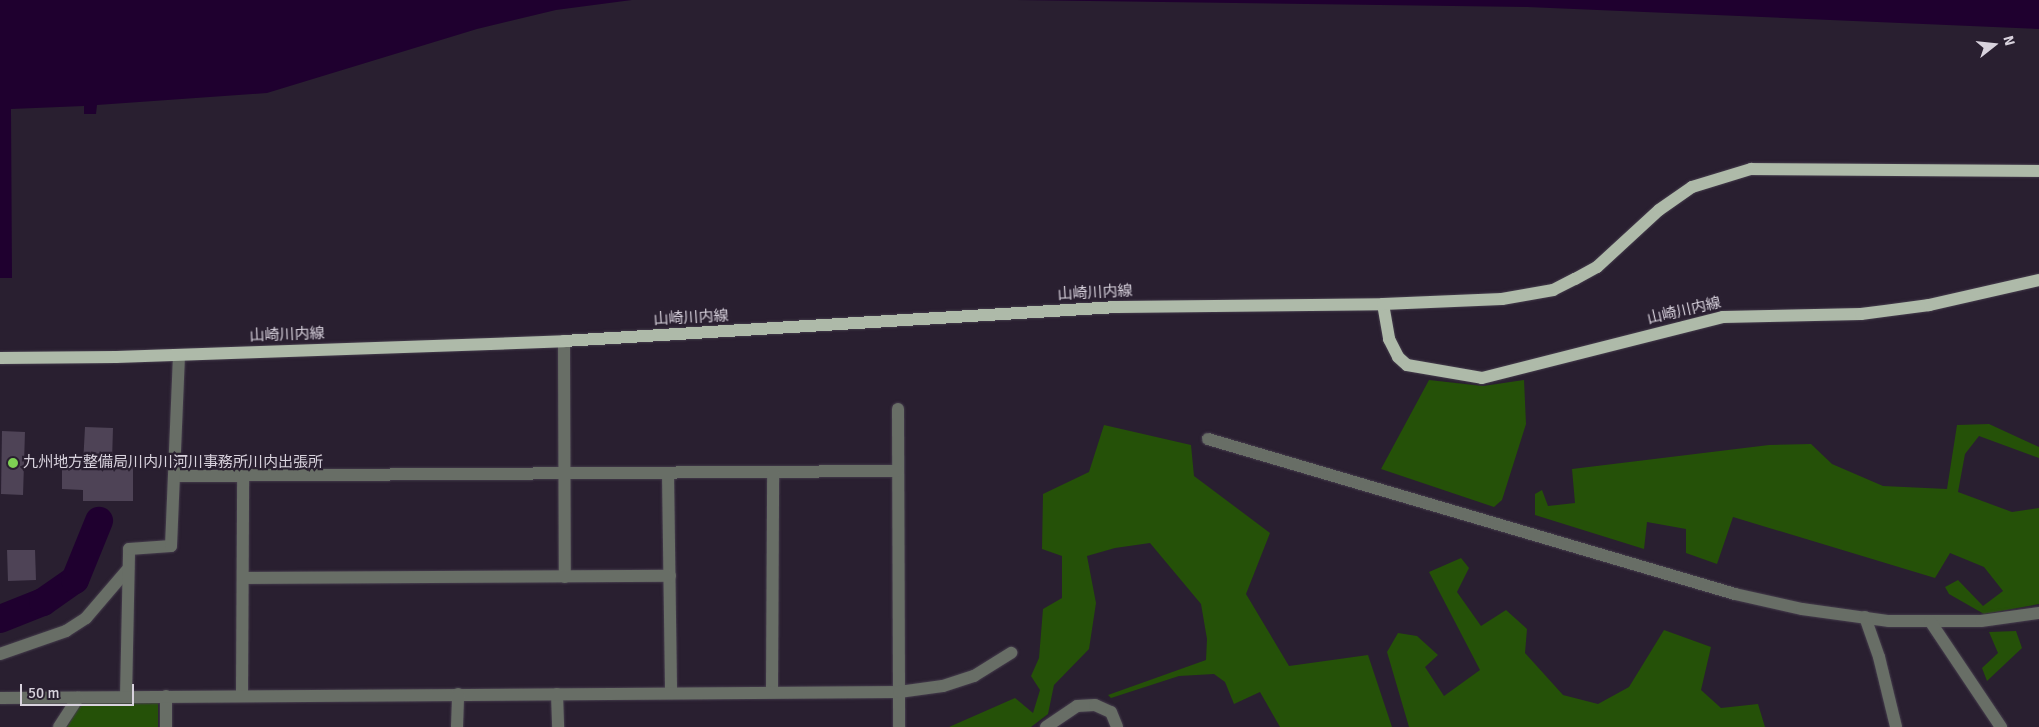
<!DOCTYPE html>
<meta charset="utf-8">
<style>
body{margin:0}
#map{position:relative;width:2039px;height:727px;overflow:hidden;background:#291f30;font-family:Signika,"Noto Sans JP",sans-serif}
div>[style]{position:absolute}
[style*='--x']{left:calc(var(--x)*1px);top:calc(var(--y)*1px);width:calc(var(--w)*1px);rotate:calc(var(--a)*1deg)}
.green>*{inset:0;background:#255108}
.water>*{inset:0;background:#1f002f}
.river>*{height:28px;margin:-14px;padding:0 14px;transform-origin:14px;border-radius:14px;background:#1f002f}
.building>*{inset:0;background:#4e4356}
.roads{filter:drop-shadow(0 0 1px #453c4c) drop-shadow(0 0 1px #453c4c)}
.minor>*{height:12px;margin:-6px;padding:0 6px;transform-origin:6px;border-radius:6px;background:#686e66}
.major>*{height:12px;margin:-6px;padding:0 6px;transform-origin:6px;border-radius:6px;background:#aebaa9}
.dots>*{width:14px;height:14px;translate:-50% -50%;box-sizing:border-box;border:2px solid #291f30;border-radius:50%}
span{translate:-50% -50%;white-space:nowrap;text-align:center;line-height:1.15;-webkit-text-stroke:4.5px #291f30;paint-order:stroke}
.street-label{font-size:15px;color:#d8d2dd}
.poi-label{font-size:15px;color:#d8d2dd}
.left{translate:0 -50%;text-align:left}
.north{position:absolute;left:1969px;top:20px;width:50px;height:50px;-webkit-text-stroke:4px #291f30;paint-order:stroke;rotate:74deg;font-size:14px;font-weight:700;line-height:20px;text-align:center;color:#d8d2dd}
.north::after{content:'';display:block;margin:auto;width:18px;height:22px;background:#d8d2dd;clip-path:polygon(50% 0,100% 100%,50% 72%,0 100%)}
.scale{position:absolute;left:20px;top:684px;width:114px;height:22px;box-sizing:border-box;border:2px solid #d8d2dd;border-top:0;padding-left:6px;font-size:15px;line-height:18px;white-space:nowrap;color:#d8d2dd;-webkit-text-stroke:4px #291f30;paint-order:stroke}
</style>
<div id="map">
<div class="green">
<div style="clip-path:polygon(1429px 380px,1483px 386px,1524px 380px,1526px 424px,1502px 500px,1494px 507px,1381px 469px)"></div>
<div style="clip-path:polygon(1989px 424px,2039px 447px,2039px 458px,1979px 436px,1965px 454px,1958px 492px,2012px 512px,2039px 508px,2039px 604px,1984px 614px,1949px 594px,1945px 587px,1958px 580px,1983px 606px,2003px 591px,1984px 567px,1950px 553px,1935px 578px,1733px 517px,1717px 564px,1686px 553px,1686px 529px,1647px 522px,1644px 549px,1535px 515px,1535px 494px,1542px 490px,1548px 506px,1575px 503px,1572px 469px,1769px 445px,1811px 444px,1832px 464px,1883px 486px,1947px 489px,1957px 425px)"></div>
<div style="clip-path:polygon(1104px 425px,1191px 445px,1194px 476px,1270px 533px,1246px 594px,1289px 666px,1368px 655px,1392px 727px,1280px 727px,1260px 692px,1234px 704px,1225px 682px,1214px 674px,1179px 676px,1111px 698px,1108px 695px,1206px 660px,1207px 639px,1201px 604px,1150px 543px,1115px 548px,1087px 556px,1096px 603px,1089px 649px,1054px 685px,1048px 714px,1031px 727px,949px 727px,1015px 698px,1033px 713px,1040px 690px,1031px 676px,1039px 658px,1043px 609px,1062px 598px,1062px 556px,1042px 549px,1043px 494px,1089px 472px)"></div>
<div style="clip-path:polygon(1461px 558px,1469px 568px,1457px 592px,1481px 626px,1506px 610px,1527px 629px,1525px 653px,1563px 695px,1598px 704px,1629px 687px,1664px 630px,1711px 647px,1701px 690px,1721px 708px,1758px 704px,1765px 727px,1409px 727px,1387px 652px,1398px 633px,1417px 636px,1438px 655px,1425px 667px,1444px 696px,1480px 670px,1429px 572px)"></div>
<div style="clip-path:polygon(2016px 631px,2022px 648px,1987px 681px,1982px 668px,1998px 653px,1989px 632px)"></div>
<div style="clip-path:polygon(87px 703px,158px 703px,158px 727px,67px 727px,78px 708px)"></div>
</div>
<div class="water">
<div style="clip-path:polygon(0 0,632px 0,556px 10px,477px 29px,267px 93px,97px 105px,96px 114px,84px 114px,84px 106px,11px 109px,12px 278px,0 278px)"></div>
<div style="clip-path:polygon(1010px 0,2039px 0,2039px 29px,1527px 7px)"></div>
</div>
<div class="river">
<div style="--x:0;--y:619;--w:46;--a:-21.6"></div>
<div style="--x:43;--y:602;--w:39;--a:-35"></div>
<div style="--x:75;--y:580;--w:64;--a:-67.9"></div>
</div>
<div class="building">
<div style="clip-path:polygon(85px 427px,113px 428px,112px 461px,133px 461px,133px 501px,83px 501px,83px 490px,62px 489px,62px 465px,83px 465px)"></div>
<div style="clip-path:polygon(2px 431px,25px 432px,23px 495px,1px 494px)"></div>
<div style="clip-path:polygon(7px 550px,35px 550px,36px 580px,8px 581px)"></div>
</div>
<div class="roads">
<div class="minor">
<div style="--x:564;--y:341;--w:236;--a:89.8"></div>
<div style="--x:898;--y:409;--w:318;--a:89.8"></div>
<div style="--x:1208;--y:439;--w:549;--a:16.39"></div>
<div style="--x:1735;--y:594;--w:69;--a:12.6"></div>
<div style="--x:1802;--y:609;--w:88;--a:7.9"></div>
<div style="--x:1889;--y:621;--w:92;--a:0"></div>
<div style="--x:1981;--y:621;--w:59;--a:-7.9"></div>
<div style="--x:668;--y:473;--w:220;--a:89.2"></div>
<div style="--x:176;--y:476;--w:722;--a:-0.4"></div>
<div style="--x:243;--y:578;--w:427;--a:-0.3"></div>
<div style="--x:1865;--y:617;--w:42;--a:70.7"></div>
<div style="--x:1879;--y:657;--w:72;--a:76.3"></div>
<div style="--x:1930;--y:621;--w:128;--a:56.2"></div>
<div style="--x:0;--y:654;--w:70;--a:-19.2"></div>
<div style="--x:66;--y:631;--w:24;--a:-33"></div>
<div style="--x:86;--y:618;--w:65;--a:-49.4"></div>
<div style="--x:772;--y:692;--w:220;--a:-89.7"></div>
<div style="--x:557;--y:694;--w:33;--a:88"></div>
<div style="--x:166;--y:696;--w:31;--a:90"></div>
<div style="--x:242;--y:696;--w:220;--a:-89.7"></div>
<div style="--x:126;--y:697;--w:148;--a:-88.8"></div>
<div style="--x:129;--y:549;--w:42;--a:-4.1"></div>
<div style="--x:171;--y:546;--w:191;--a:-87.6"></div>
<div style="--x:0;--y:698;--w:899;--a:-0.38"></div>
<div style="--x:899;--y:692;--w:44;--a:-7.8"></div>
<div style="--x:943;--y:686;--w:33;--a:-18"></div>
<div style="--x:974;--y:676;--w:44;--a:-31.9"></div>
<div style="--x:59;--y:727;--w:35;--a:-57"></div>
<div style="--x:457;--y:727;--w:33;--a:-88"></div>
<div style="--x:1046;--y:727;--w:37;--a:-34"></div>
<div style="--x:1077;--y:706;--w:18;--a:-3"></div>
<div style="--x:1095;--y:705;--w:17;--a:24"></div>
<div style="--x:1111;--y:712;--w:16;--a:68"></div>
</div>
<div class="major">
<div style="--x:1383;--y:304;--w:36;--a:80"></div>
<div style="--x:1389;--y:339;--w:20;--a:63"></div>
<div style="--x:1398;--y:357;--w:12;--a:42"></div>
<div style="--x:1407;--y:365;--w:76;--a:9.8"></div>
<div style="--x:1482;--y:378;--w:249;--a:-14.2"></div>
<div style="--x:1723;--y:317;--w:138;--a:-1.2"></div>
<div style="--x:1861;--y:314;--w:69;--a:-7.5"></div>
<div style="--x:1929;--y:305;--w:113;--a:-12.8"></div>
<div style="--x:0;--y:358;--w:116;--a:-0.5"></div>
<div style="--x:116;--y:357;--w:448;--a:-2"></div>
<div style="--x:564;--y:341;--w:554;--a:-3.52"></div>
<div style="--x:1117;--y:307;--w:266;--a:-0.6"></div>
<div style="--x:1383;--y:304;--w:119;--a:-2.4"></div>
<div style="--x:1502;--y:299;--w:52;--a:-10"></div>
<div style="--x:1553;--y:290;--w:25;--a:-27"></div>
<div style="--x:1575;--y:279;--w:25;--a:-29"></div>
<div style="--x:1597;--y:267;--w:84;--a:-42.6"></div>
<div style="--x:1659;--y:210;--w:40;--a:-34.9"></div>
<div style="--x:1692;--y:187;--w:62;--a:-17"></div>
<div style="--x:1751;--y:169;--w:288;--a:0.4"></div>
</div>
</div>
<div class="dots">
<div style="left:13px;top:463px;background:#7ed153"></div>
</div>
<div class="street-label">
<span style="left:1095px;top:293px;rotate:-3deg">山崎川内線</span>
<span style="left:1684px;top:311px;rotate:-13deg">山崎川内線</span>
<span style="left:691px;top:318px;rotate:-3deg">山崎川内線</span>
<span style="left:287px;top:335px;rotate:-2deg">山崎川内線</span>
</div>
<div class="poi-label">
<span class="left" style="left:23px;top:463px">九州地方整備局川内川河川事務所川内出張所</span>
</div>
<div class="north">N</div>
<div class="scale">50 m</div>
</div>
